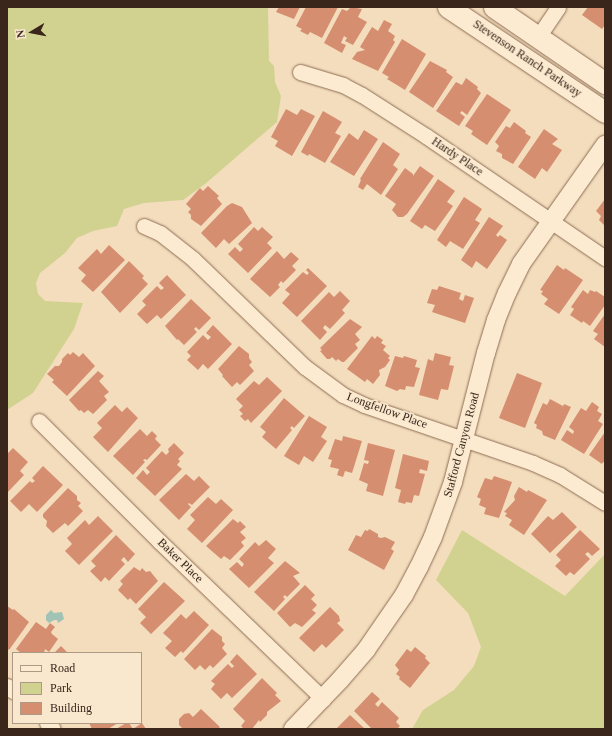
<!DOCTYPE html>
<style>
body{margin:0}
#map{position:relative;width:612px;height:736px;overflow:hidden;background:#f3ddbd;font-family:Georgia,serif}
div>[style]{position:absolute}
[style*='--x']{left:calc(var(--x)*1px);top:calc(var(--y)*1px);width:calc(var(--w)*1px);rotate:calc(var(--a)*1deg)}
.green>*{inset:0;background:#d2d290}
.water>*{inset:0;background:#a1c3b5}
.building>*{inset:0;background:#d58e6f}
.roads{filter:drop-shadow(0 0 1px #8d6c54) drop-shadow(0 0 1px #8d6c54)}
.minor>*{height:15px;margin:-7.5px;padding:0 7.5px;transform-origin:7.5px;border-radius:7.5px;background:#fdebd1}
.tertiary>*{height:18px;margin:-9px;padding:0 9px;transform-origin:9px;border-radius:9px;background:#fdebd1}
.secondary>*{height:21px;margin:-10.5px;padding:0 10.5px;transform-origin:10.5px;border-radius:10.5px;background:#fdebd1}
span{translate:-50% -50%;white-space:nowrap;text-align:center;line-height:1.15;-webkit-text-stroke:3px #f9e8ce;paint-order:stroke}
.street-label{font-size:12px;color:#3a261b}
.frame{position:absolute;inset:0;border:8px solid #3a261b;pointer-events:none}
.legend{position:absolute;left:12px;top:652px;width:130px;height:72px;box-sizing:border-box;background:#f9e8ce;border:1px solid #ad9a86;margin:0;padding:5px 7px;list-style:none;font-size:12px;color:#3a261b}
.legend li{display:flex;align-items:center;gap:8px;height:20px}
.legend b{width:20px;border:1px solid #ad9a86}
.north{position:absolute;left:12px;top:12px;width:40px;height:40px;-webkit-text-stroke:3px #f9e8ce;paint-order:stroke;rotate:260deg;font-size:11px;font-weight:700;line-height:16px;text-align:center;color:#3a261b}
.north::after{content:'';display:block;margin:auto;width:14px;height:18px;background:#3a261b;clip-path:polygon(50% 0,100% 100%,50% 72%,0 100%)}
</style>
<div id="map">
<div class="green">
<div style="clip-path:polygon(7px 7px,268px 7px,269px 61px,274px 66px,275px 82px,281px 96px,277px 122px,205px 184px,183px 200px,144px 203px,124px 209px,117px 226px,93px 231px,77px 238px,65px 253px,40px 273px,36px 283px,38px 294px,45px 301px,83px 303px,74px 329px,33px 393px,7px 410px)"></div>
<div style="clip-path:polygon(462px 530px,565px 596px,605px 554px,605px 729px,412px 729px,423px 710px,454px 690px,474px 666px,481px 647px,468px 613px,436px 580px)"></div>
</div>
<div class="water">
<div style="clip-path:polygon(51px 610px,54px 613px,62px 612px,64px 619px,58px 623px,57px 620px,54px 620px,49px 623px,46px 620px,46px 615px)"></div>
</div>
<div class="building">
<div style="clip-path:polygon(279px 7px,300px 7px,294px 19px,276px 12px)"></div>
<div style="clip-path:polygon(306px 7px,338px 7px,322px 38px,310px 32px,308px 35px,300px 31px,302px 29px,296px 26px)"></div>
<div style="clip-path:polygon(351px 7px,362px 9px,358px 17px,367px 22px,353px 45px,345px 41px,347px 38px,344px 36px,341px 43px,346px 45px,342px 53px,324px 43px,342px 9px,347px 11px)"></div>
<div style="clip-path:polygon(588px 7px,605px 7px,605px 25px,602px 29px,582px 15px)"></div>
<div style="clip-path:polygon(384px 20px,392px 24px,388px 31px,395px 36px,393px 40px,395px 42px,378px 71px,352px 59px,357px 52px,365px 50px,360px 47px,372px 27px,378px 31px)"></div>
<div style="clip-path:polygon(402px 39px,426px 54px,405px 90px,387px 79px,389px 77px,382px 73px)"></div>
<div style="clip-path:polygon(430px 61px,447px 70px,446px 72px,453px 77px,433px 108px,409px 92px)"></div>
<div style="clip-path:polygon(466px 78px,478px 87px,477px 89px,481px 93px,467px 115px,462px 111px,460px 113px,465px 117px,459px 126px,436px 111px,456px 82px,462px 85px)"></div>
<div style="clip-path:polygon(487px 94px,511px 110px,487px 145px,471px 134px,473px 131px,465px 126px)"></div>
<div style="clip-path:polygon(286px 109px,297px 115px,301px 109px,315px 116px,292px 156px,275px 146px,278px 141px,271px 137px)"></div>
<div style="clip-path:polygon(323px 111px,342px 122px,335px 133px,341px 136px,325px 163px,309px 154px,308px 156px,301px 152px)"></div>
<div style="clip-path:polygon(514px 122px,526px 131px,525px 133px,531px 137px,513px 164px,502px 158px,502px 154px,496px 151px,499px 146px,495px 142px,506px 126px,510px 128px)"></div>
<div style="clip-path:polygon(544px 129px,558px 139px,552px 144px,562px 150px,547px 172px,542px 168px,535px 179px,518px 167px)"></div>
<div style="clip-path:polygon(364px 130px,378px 139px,354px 176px,330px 162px,349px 133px,358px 140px)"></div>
<div style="clip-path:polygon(383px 142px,400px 154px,393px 165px,398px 169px,381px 195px,367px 184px,363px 190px,358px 187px,361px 180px,360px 179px)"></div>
<div style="clip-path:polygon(420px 166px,434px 176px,407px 214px,403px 217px,398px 217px,392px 210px,396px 204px,385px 196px,405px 168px,413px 174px,413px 176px)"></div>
<div style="clip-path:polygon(438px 179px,455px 191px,447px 202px,453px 206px,435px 231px,425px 225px,422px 229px,410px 221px)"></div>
<div style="clip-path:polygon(208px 186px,219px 196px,217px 198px,222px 204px,201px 226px,191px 219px,191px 215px,188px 212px,191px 209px,186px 204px,200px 188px,203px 191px)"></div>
<div style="clip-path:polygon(464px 197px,482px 209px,475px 220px,480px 223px,463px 249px,450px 241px,446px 247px,437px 240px)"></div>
<div style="clip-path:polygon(605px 199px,605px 226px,599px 220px,601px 216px,596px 211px)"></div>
<div style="clip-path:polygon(232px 203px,242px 207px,252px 223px,229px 244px,224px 239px,216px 248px,201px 233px,227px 206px)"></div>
<div style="clip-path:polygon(489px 217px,503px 226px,496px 235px,498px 237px,500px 235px,507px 240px,487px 269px,476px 261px,472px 268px,461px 260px)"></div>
<div style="clip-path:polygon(254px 227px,258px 231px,262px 227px,273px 237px,267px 243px,272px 248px,248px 273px,228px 254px,235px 247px,240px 252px,243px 249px,238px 244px)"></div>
<div style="clip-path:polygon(109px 245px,125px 260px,93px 292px,81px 281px,86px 275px,78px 268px,97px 249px,101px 254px)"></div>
<div style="clip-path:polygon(277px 251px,284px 259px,291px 252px,299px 259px,292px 266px,296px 270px,283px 283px,281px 281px,278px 285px,280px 287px,270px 297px,250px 279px)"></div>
<div style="clip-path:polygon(129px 261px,144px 276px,142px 278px,148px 284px,120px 313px,101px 292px)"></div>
<div style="clip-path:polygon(557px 265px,564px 270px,565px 268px,583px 280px,559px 314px,544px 304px,548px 299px,541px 294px,543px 291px,540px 290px)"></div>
<div style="clip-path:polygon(308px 268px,327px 286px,297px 317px,282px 303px,290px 294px,285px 290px,303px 272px,307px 275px,309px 273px,306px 270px)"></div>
<div style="clip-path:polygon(167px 275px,186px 295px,161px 319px,157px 315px,147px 324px,137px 314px,146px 305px,142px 301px,157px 286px,161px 290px,164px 288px,159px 283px)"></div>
<div style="clip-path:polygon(439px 286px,461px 293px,459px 299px,463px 301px,465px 295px,474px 298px,465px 323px,432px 312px,435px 305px,427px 303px,432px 289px,437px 290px)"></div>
<div style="clip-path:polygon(583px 290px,588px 294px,590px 290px,595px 292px,596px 291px,605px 297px,605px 305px,590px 326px,583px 321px,582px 323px,570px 315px,574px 309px,571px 307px)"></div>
<div style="clip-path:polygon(340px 291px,350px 301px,342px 310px,345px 313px,330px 329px,325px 325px,323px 328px,327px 332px,320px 340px,301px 321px,329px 292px,334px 297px)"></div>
<div style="clip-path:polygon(191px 299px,211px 318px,199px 330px,196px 327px,194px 329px,197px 332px,184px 345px,178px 339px,177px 340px,165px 326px)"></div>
<div style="clip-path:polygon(605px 314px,605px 347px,594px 339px,598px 334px,593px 331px)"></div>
<div style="clip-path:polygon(350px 319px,362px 327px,355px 334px,360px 340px,355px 344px,358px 348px,344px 362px,342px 362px,338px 359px,336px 361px,332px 357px,330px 359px,327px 359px,320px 351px,322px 350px,320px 348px)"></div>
<div style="clip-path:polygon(213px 325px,232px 344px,208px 369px,203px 364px,198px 370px,187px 360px,191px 356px,187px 352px,203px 335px,208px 340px,211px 337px,206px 333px)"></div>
<div style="clip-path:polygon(372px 336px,375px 339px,377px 336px,383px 340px,381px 343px,386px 346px,383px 350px,390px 356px,388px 358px,390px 360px,385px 367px,379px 370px,380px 375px,373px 384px,367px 379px,365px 382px,347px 369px)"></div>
<div style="clip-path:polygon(239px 346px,249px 354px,249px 358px,252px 362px,249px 365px,254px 371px,240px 385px,237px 382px,232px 387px,222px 376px,223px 375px,218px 369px)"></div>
<div style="clip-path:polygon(73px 352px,79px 357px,83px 353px,95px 366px,67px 396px,52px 382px,54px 380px,47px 374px,55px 366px,59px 366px,62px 362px,62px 359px,68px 353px,70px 355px)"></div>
<div style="clip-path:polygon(435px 353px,451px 357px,449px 365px,454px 366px,448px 390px,441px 389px,438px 400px,419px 395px,428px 359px,433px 361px)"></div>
<div style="clip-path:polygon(395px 356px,403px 358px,404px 356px,417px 360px,415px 367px,420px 368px,414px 387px,406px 386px,405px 390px,400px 389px,397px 391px,385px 386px)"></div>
<div style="clip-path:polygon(98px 371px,104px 376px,99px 381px,109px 392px,104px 396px,107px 400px,93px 414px,88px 410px,84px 413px,81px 410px,79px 411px,69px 400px)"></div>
<div style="clip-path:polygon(517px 373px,542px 383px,525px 428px,499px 418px)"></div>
<div style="clip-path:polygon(267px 377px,282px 391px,251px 423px,248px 419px,245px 421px,240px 416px,243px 414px,239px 410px,243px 406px,236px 399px,254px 381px,259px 385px)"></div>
<div style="clip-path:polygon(284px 398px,305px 416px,294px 428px,292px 426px,290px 428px,292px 430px,276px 449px,262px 437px,266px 432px,260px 427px)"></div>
<div style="clip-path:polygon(550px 399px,563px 406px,562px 409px,564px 404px,571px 407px,555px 440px,543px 435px,542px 431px,536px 428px,537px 425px,534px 423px,543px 403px,547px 405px)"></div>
<div style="clip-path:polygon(592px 402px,599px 407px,597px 411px,602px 414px,598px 421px,603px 424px,584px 454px,561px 440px,567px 430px,573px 434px,574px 431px,569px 427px,581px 408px,586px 411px)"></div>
<div style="clip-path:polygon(115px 405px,122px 412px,127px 407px,138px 418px,108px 452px,93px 437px,102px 428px,97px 423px)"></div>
<div style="clip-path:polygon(309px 416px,327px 427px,321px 437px,327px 441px,313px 462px,304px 456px,299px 465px,284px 456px)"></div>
<div style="clip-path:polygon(140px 429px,147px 436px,152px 431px,157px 436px,155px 439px,161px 445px,147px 460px,145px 459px,143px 460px,145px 462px,133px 475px,113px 456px)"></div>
<div style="clip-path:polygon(605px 432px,605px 463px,603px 462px,602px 464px,589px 455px)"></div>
<div style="clip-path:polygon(343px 436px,362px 441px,352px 473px,345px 471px,343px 477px,337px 475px,339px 469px,330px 467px,332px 460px,328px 459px,335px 439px,342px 441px)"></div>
<div style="clip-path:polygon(174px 443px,184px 453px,178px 459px,180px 461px,177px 465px,182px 469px,155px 496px,136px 478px,143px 470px,147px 475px,150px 472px,146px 468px,162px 451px,166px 455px,169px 452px,168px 449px)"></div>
<div style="clip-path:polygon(368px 443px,395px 450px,383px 496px,366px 491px,368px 484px,359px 480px,364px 463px,368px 464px,369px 461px,364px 460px)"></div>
<div style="clip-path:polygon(13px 448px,28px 462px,20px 471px,24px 475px,7px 493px,7px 454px)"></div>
<div style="clip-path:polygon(403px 454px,429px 461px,427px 471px,420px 469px,419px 473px,425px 474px,419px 496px,414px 495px,412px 503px,406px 502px,405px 504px,398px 502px,401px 490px,395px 488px)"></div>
<div style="clip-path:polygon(43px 466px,63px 485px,37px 512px,29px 504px,21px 512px,10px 501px,30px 481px,32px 483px,35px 481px,32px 478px)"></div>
<div style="clip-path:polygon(186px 474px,194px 481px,199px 476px,210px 487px,192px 505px,189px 503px,188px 504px,191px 507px,179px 520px,159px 500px)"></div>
<div style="clip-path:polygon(494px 476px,512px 482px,499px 518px,484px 514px,486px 508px,479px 505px,481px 499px,477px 497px,485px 478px,492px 480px)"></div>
<div style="clip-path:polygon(519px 487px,527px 492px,528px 490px,547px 500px,524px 535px,509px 525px,512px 520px,505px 516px,507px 513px,504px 512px,515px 500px,514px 496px)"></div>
<div style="clip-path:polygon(68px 488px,77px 496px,77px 500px,81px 503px,78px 506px,83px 511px,68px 526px,65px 523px,53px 533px,46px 526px,47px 521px,43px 517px,43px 514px)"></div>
<div style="clip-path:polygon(208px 497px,216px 504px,221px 499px,233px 510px,202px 543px,187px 529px,195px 520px,190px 515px)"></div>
<div style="clip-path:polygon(562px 512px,577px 527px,550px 553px,531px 534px,548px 516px,553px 520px)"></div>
<div style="clip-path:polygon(98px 516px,113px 531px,79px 565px,65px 551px,72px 544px,67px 538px,85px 520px,89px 525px)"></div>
<div style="clip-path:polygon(233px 519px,238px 523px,240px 521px,246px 527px,240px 532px,246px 538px,241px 542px,244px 546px,230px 560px,224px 556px,221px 559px,206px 546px)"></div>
<div style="clip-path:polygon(369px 529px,378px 534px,378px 537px,381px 538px,385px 537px,395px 542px,391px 549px,394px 551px,384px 570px,348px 550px,356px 535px,361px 537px,365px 530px,368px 531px)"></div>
<div style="clip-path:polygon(580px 530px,600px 549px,592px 556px,588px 552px,585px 554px,590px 559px,574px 575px,570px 572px,566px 576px,555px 566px,561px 560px,556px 555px)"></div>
<div style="clip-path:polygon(116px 535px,135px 554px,128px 562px,124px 557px,121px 560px,125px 564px,109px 581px,105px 577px,101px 582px,90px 571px,96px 566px,91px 561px)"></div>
<div style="clip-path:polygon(266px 540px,276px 549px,268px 558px,274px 563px,249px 588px,229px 569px,237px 562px,242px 567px,244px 564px,239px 559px,255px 542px,259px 546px)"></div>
<div style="clip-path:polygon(285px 561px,300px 573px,293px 576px,300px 584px,287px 597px,285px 595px,283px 597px,285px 599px,274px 611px,254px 592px)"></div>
<div style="clip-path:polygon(134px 567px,140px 571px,142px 568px,146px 572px,150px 571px,158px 581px,136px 604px,130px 598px,128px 600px,118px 590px,123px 584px,120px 581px)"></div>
<div style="clip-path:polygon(164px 582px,185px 601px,151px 634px,140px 623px,146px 617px,138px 609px)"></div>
<div style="clip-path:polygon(305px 585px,315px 595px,311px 599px,317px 605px,312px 610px,316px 613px,302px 627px,295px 623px,290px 627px,277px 613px)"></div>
<div style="clip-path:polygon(7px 606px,13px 610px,14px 609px,29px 622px,9px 650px,7px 648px)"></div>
<div style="clip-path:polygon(330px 607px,339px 616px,340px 621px,337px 623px,344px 630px,326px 648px,322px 644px,314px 652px,299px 638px)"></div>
<div style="clip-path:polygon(194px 611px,209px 625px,183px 653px,181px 651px,175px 657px,165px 648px,172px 641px,163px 633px,181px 614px,186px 619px)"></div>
<div style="clip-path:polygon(36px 622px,46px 629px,50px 623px,55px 627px,51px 632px,52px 634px,58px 639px,49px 652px,45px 649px,44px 653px,21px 653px,16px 649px)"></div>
<div style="clip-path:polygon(212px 629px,222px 637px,222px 641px,225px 644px,222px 648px,227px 654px,213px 668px,210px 665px,205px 670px,200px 665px,195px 670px,184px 659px)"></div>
<div style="clip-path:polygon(61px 646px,67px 652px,69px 653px,54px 653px)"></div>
<div style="clip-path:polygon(415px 647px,426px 656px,425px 658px,430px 663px,410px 688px,399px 679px,400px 677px,396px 674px,399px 670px,395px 665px,407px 649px,411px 652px)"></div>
<div style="clip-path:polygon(237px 654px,257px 674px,232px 698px,227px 693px,221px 699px,211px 689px,215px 684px,211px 681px,228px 664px,232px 668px,234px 666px,230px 662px)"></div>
<div style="clip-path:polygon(262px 678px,277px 693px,275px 695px,281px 701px,267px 712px,267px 715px,260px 722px,259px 720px,252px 729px,244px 729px,241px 726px,245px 721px,233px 709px)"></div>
<div style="clip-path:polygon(372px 692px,380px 699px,375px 704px,378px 707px,382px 702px,399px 718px,396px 722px,400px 726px,397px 729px,372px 729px,354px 711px)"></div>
<div style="clip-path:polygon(201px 709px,220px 727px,218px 729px,183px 729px,179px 725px,179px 719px,184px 714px,189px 713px,193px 717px)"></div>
<div style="clip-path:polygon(350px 715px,365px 729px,336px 729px)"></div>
<div style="clip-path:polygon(89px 723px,118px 723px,108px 729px,92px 729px)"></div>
<div style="clip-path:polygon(126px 723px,129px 723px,133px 729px,142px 723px,146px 729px,116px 729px)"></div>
</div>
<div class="roads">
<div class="minor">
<div style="--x:538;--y:37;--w:36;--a:-56"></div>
<div style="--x:300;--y:72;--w:45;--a:16.8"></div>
<div style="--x:343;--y:85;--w:21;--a:28"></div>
<div style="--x:362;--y:95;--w:76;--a:32.6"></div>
<div style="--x:426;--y:136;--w:217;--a:34.3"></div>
<div style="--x:144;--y:226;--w:17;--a:24"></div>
<div style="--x:160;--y:233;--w:42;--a:38.2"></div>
<div style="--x:193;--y:259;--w:156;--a:44"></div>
<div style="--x:305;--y:367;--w:47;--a:36.4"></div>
<div style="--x:343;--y:395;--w:23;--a:25"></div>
<div style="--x:364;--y:405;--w:179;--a:18.9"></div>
<div style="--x:533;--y:463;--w:30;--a:24"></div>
<div style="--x:560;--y:475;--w:53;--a:31.9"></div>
<div style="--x:39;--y:421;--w:170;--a:45"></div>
<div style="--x:159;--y:541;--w:228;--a:43.9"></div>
<div style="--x:7;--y:686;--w:8;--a:40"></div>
<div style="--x:47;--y:723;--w:8;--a:45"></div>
</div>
<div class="tertiary">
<div style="--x:293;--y:729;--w:68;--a:-46.2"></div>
<div style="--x:340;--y:680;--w:40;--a:-49"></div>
<div style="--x:366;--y:650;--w:67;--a:-55.4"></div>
<div style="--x:404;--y:595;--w:32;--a:-62"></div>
<div style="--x:419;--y:567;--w:33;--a:-65"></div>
<div style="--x:433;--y:537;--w:59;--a:-70"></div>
<div style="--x:453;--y:482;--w:133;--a:-75.7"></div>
<div style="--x:486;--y:353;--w:34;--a:-73"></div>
<div style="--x:496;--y:320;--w:29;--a:-68"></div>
<div style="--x:507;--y:293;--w:32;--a:-64"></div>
<div style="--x:521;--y:264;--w:146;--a:-54.8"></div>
</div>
<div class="secondary">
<div style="--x:448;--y:7;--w:189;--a:33.8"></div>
<div style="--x:494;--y:7;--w:135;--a:34.4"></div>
</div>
</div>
<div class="street-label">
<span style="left:527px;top:59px;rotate:34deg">Stevenson Ranch Parkway</span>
<span style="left:457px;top:157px;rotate:34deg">Hardy Place</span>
<span style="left:387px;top:411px;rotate:20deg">Longfellow Place</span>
<span style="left:462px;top:445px;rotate:-75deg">Stafford Canyon Road</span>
<span style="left:180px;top:561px;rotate:44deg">Baker Place</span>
</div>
<div class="frame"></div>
<ul class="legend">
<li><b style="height:5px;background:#fdebd1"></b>Road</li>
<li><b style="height:11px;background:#d2d290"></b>Park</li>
<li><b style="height:11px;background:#d58e6f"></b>Building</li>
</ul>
<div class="north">N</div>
</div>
